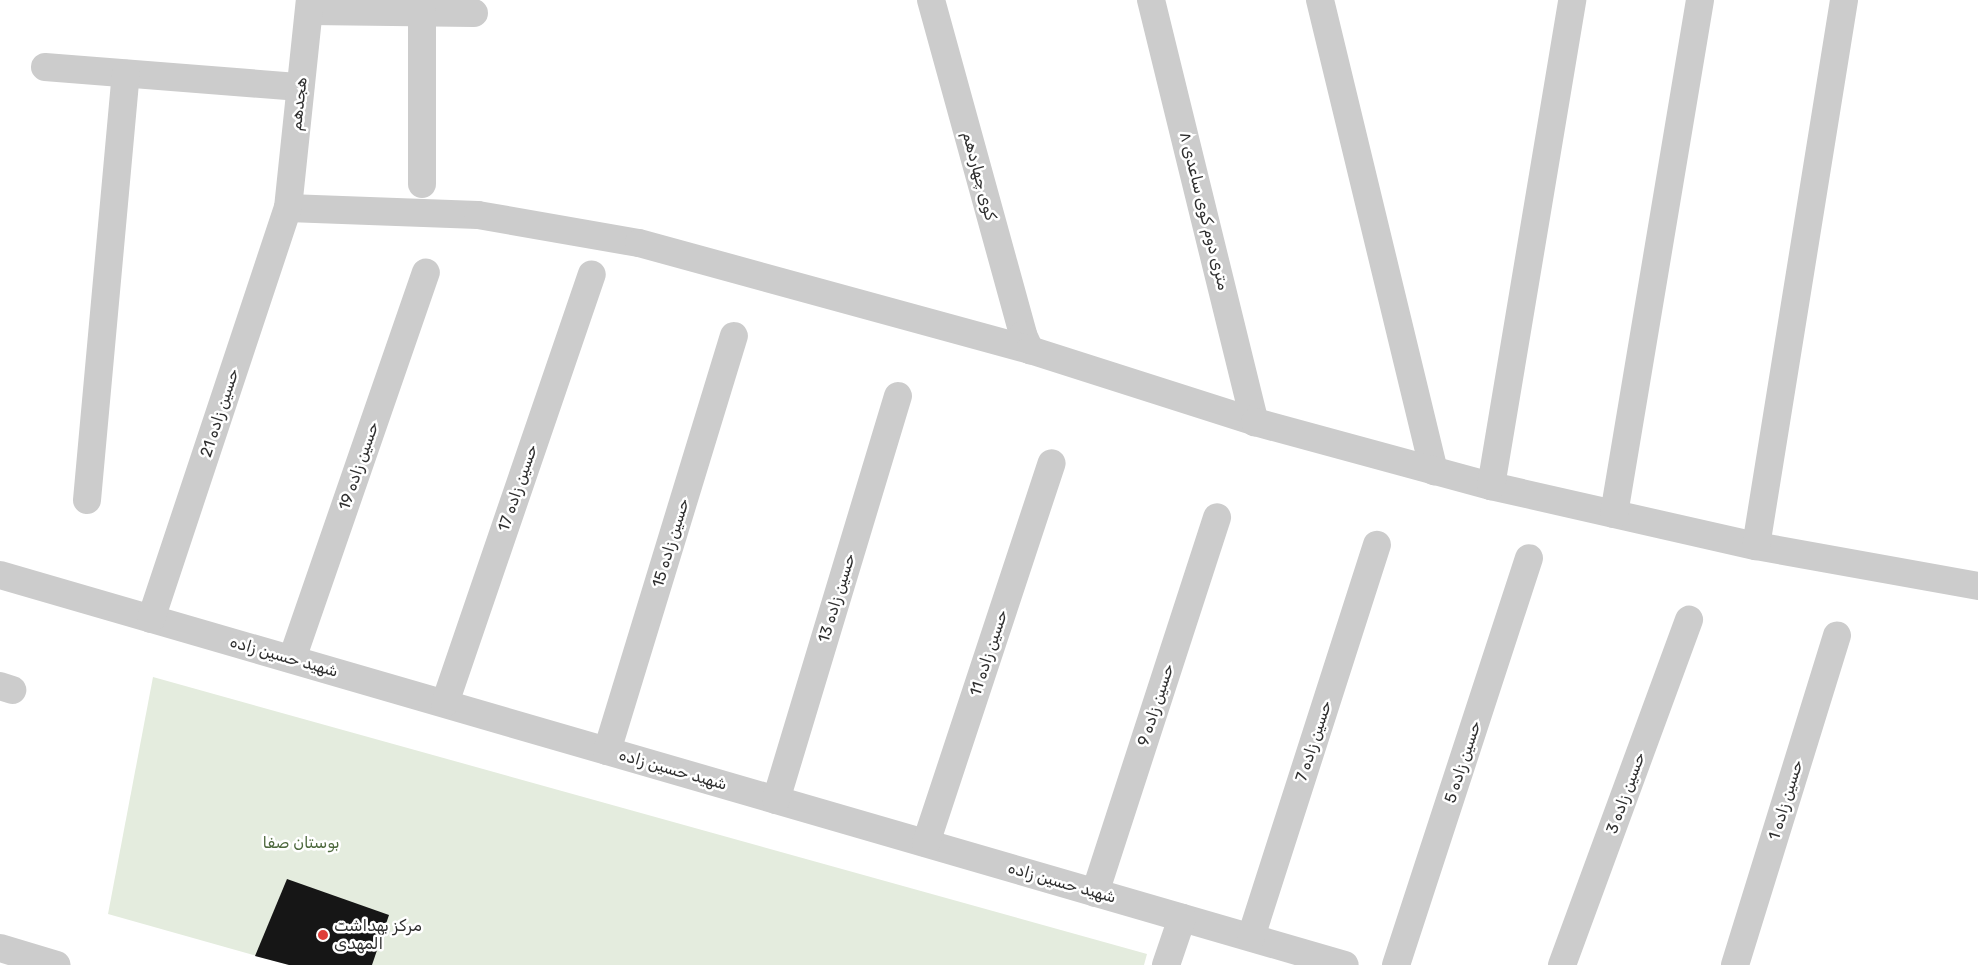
<!DOCTYPE html>
<meta charset="utf-8">
<style>
body{margin:0}
#map{position:relative;width:1978px;height:965px;overflow:hidden;background:#fff;font-family:Rubik,"Noto Naskh Arabic",sans-serif}
div>[style]{position:absolute}
[style*='--x']{left:calc(var(--x)*1px);top:calc(var(--y)*1px);width:calc(var(--w)*1px);rotate:calc(var(--a)*1deg)}
.green>*{inset:0;background:#e4ecde}
.building>*{inset:0;background:#161616}
.street>*{height:28px;margin:-14px;padding:0 14px;transform-origin:14px;border-radius:14px;background:#ccc}
.dots>*{width:14px;height:14px;translate:-50% -50%;box-sizing:border-box;border:2px solid #fff;border-radius:50%}
span{translate:-50% -50%;white-space:nowrap;text-align:center;line-height:1.15;-webkit-text-stroke:5px #fff;paint-order:stroke}
.street-label{font-size:16px;color:#2f2f2f}
.park-label{font-size:16px;color:#4e693e}
.poi-label{font-size:16px;color:#2f2f2f}
.left{translate:0 -50%;text-align:left}
</style>
<div id="map">
<div class="green">
<div style="clip-path:polygon(153px 677px,1147px 954px,1144px 965px,289px 965px,108px 914px)"></div>
</div>
<div class="building">
<div style="clip-path:polygon(287px 879px,389px 915px,372px 965px,289px 965px,255px 956px)"></div>
</div>
<div class="street">
<div style="--x:931;--y:0;--w:347;--a:74.6"></div>
<div style="--x:1023;--y:335;--w:17;--a:65"></div>
<div style="--x:1151;--y:0;--w:435;--a:76.2"></div>
<div style="--x:1320;--y:0;--w:485;--a:76.4"></div>
<div style="--x:310;--y:11;--w:164;--a:0.7"></div>
<div style="--x:45;--y:67;--w:256;--a:4.5"></div>
<div style="--x:422;--y:184;--w:172;--a:-90"></div>
<div style="--x:288;--y:208;--w:190;--a:2.1"></div>
<div style="--x:478;--y:215;--w:163;--a:9.9"></div>
<div style="--x:639;--y:243;--w:405;--a:15.3"></div>
<div style="--x:1030;--y:350;--w:236;--a:17.7"></div>
<div style="--x:1255;--y:422;--w:245;--a:15.2"></div>
<div style="--x:1491;--y:486;--w:272;--a:12.8"></div>
<div style="--x:1756;--y:546;--w:226;--a:10.2"></div>
<div style="--x:1491;--y:486;--w:493;--a:-80.5"></div>
<div style="--x:87;--y:500;--w:428;--a:-84.8"></div>
<div style="--x:1614;--y:514;--w:521;--a:-80.5"></div>
<div style="--x:1756;--y:546;--w:553;--a:-80.84"></div>
<div style="--x:0;--y:575;--w:1400;--a:16.17"></div>
<div style="--x:151;--y:619;--w:433;--a:-71.6"></div>
<div style="--x:288;--y:208;--w:209;--a:-84"></div>
<div style="--x:292;--y:659;--w:409;--a:-70.9"></div>
<div style="--x:0;--y:686;--w:13;--a:18"></div>
<div style="--x:445;--y:703;--w:453;--a:-71.1"></div>
<div style="--x:607;--y:751;--w:434;--a:-73"></div>
<div style="--x:776;--y:800;--w:422;--a:-73.2"></div>
<div style="--x:926;--y:843;--w:400;--a:-71.7"></div>
<div style="--x:1095;--y:893;--w:395;--a:-72"></div>
<div style="--x:1251;--y:937;--w:412;--a:-72.2"></div>
<div style="--x:0;--y:948;--w:59;--a:16.6"></div>
<div style="--x:1166;--y:965;--w:50;--a:-71.2"></div>
<div style="--x:1396;--y:965;--w:428;--a:-71.9"></div>
<div style="--x:1562;--y:965;--w:368;--a:-69.8"></div>
<div style="--x:1735;--y:965;--w:345;--a:-72.8"></div>
</div>
<div class="dots">
<div style="left:323px;top:935px;background:#de3e39"></div>
</div>
<div class="street-label">
<span style="left:299px;top:104px;rotate:-84deg">هجدهم</span>
<span style="left:979px;top:176px;rotate:75deg">کوی چهاردهم</span>
<span style="left:1204px;top:211px;rotate:76deg">۸ متری دوم کوی ساعدی</span>
<span style="left:220px;top:413px;rotate:-72deg">حسین زاده 21</span>
<span style="left:359px;top:466px;rotate:-71deg">حسین زاده 19</span>
<span style="left:518px;top:488px;rotate:-71deg">حسین زاده 17</span>
<span style="left:671px;top:543px;rotate:-73deg">حسین زاده 15</span>
<span style="left:837px;top:598px;rotate:-73deg">حسین زاده 13</span>
<span style="left:989px;top:653px;rotate:-72deg">حسین زاده 11</span>
<span style="left:284px;top:657px;rotate:16deg">شهید حسین زاده</span>
<span style="left:1156px;top:705px;rotate:-72deg">حسین زاده 9</span>
<span style="left:1314px;top:741px;rotate:-72deg">حسین زاده 7</span>
<span style="left:1463px;top:762px;rotate:-72deg">حسین زاده 5</span>
<span style="left:673px;top:770px;rotate:16deg">شهید حسین زاده</span>
<span style="left:1626px;top:793px;rotate:-70deg">حسین زاده 3</span>
<span style="left:1786px;top:800px;rotate:-73deg">حسین زاده 1</span>
<span style="left:1062px;top:883px;rotate:16deg">شهید حسین زاده</span>
</div>
<div class="park-label">
<span style="left:301px;top:843px">بوستان صفا</span>
</div>
<div class="poi-label">
<span class="left" style="left:334px;top:935px">مرکز بهداشت<br>المهدی</span>
</div>
</div>
